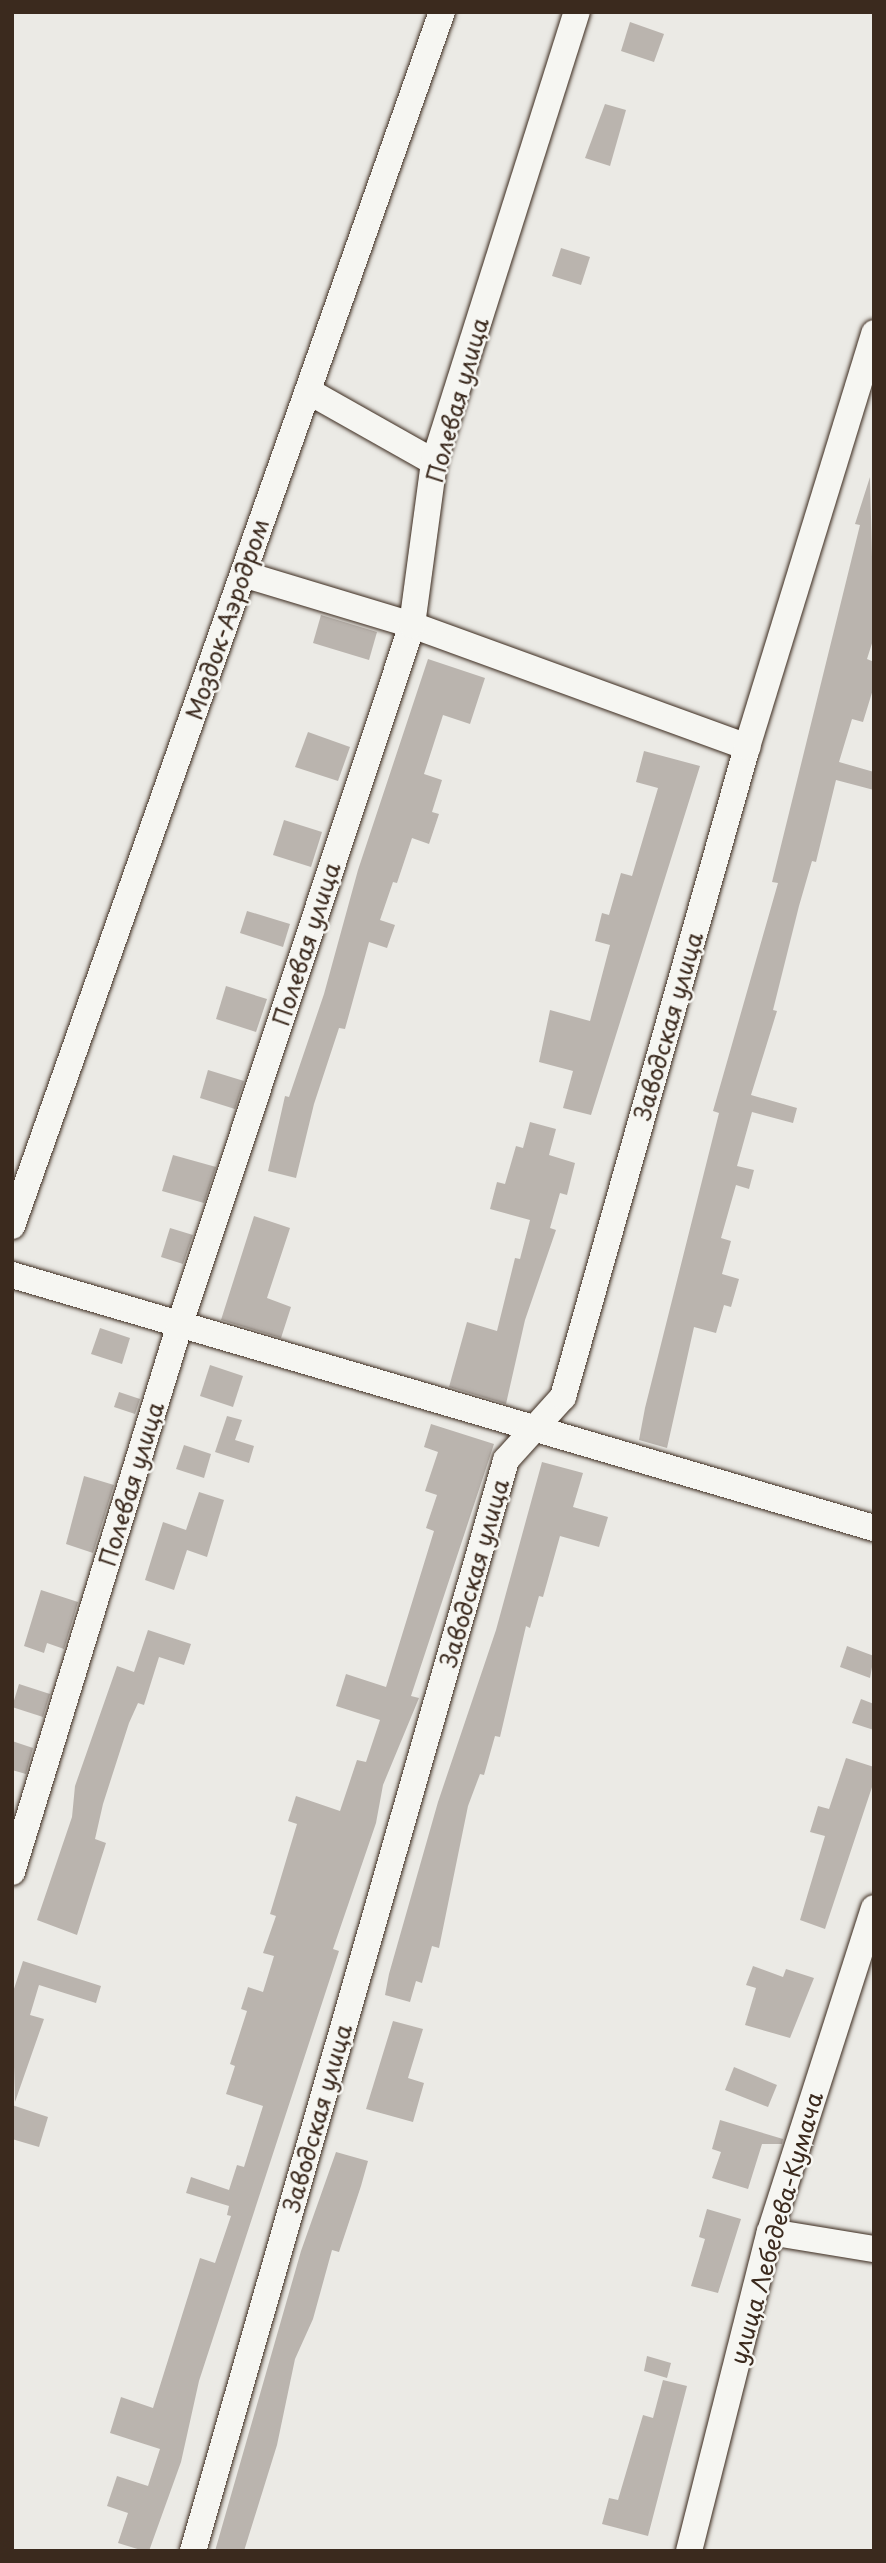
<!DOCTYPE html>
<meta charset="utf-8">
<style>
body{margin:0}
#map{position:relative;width:886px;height:2563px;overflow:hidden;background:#ebeae5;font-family:"Playpen Sans",sans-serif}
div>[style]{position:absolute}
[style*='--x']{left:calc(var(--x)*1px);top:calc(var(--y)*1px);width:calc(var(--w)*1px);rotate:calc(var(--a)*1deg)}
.building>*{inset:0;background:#bab4ae}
.roads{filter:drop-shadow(0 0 2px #3b2a1e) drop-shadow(0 0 2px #3b2a1e)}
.minor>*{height:26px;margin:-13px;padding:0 13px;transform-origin:13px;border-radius:13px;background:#f6f6f2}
span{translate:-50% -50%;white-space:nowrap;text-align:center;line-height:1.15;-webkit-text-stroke:5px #f6f6f2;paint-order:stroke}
.street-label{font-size:23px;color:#3b2a1e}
.frame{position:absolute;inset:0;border:14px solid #3b2a1e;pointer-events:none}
</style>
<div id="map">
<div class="building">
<div style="clip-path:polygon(630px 22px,664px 34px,654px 62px,621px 51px)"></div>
<div style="clip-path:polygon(605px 104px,626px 110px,610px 166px,585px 158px)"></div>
<div style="clip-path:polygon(561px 248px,590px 257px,581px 285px,552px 276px)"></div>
<div style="clip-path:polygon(870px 477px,874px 637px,867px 659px,874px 662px,874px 686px,863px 722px,852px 719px,839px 762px,874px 772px,874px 790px,836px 780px,816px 862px,812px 861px,799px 906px,773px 1010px,777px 1011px,751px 1095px,797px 1108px,793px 1123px,752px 1112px,737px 1166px,754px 1170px,749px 1189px,736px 1185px,721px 1238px,731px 1241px,722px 1274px,739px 1279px,731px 1307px,724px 1305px,716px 1333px,694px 1327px,667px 1448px,639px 1440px,645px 1408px,719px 1113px,713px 1111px,778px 883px,772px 882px,860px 525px,855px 524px)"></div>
<div style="clip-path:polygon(321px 615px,377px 632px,369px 660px,313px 643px)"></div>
<div style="clip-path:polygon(428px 659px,485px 678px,470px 724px,443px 715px,424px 774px,442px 780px,432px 812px,439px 814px,429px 844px,412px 838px,397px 883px,393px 882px,380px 920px,395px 925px,387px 948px,369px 942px,345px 1029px,339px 1028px,314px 1104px,296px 1178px,268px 1171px,285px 1096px,289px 1097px,324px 994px,358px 870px)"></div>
<div style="clip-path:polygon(308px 732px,350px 747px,338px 781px,295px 767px)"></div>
<div style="clip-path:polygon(644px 751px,700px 766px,591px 1115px,563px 1108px,573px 1071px,539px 1062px,550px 1010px,590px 1021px,610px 945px,595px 941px,602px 913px,609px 915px,621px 873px,632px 876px,658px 788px,636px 782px)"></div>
<div style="clip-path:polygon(284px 820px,322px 832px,311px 867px,273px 855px)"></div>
<div style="clip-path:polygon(247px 911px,290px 924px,283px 947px,240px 933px)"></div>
<div style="clip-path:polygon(226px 986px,267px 999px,256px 1032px,216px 1019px)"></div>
<div style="clip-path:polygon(208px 1070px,244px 1081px,235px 1109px,200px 1098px)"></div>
<div style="clip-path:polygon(530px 1122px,556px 1129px,549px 1155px,575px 1163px,567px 1195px,560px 1193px,550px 1228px,556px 1230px,525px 1320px,506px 1404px,449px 1387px,467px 1322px,497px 1331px,515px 1258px,520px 1259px,530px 1220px,490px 1209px,497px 1182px,505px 1184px,516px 1146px,523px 1148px)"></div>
<div style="clip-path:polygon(173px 1155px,216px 1167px,204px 1203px,162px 1191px)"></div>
<div style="clip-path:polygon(254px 1216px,290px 1228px,267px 1298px,291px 1307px,281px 1338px,221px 1320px)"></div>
<div style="clip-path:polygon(170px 1228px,193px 1235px,183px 1264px,161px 1257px)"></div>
<div style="clip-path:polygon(100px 1328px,130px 1338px,122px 1364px,91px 1354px)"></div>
<div style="clip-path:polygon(210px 1365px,243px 1376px,233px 1407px,200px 1396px)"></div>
<div style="clip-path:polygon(119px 1392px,140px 1399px,135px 1414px,114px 1407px)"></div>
<div style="clip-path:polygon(227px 1416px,242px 1420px,235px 1440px,254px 1446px,249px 1463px,215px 1452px)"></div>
<div style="clip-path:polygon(431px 1424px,494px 1444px,411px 1696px,419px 1698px,383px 1785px,376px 1823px,333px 1949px,339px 1951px,199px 2381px,181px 2462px,149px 2551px,144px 2551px,118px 2543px,128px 2513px,107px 2506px,117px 2476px,148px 2486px,160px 2449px,110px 2433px,121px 2397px,153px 2408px,200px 2258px,215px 2263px,231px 2216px,227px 2215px,229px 2206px,186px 2193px,191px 2177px,229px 2190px,237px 2165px,244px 2167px,254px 2135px,263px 2106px,226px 2094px,235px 2066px,230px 2064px,247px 2011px,241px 2009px,248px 1987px,263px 1992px,274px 1956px,263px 1953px,276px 1916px,270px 1914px,297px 1824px,288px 1821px,296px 1796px,340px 1811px,357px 1760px,366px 1762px,380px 1720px,336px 1706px,346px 1674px,386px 1687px,434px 1531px,426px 1528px,437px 1495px,425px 1491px,438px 1452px,424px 1447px)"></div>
<div style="clip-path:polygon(184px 1445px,211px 1454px,204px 1478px,176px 1469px)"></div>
<div style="clip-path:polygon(542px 1462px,583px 1473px,573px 1507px,608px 1517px,599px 1547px,560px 1536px,543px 1597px,539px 1596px,530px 1628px,526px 1626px,500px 1737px,495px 1736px,484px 1775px,480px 1774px,468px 1806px,439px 1948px,432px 1946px,422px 1983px,416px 1981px,410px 2002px,385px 1995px,389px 1974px,438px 1802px,496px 1630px)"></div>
<div style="clip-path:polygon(84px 1476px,114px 1485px,93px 1553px,66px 1544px)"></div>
<div style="clip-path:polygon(199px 1492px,224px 1500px,207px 1557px,187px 1550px,174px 1590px,145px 1580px,163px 1522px,186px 1530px)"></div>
<div style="clip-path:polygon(41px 1590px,78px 1602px,64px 1649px,47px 1643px,44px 1653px,24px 1646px)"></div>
<div style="clip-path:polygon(148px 1630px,191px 1644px,184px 1665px,159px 1657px,144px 1705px,138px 1703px,129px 1723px,103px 1804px,95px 1839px,106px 1843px,77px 1935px,37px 1920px,72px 1817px,75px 1786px,117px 1666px,134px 1672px)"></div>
<div style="clip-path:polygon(847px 1646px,874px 1656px,870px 1678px,840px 1667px)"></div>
<div style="clip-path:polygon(19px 1684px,50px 1694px,43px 1717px,12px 1707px)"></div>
<div style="clip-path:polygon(861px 1699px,874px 1704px,874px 1730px,852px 1723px)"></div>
<div style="clip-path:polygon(12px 1741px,33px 1748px,26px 1774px,12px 1770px)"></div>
<div style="clip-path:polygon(846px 1758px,874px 1767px,874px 1781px,825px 1929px,800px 1920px,825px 1836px,810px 1832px,818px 1806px,829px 1809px)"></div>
<div style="clip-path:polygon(23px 1961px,101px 1986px,96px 2003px,39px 1985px,30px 2015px,44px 2019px,15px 2102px,12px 1995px)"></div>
<div style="clip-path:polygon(753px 1966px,783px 1977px,786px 1969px,814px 1978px,790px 2038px,745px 2025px,756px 1988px,746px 1985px)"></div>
<div style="clip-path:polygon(393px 2021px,423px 2029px,408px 2078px,424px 2083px,413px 2122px,366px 2109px)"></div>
<div style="clip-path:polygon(734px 2067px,777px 2085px,768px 2107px,725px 2090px)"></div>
<div style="clip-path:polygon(12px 2105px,48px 2117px,39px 2147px,12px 2139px)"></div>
<div style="clip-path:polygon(720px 2120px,783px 2139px,782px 2144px,762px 2144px,748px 2189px,712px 2178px,721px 2152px,712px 2149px)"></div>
<div style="clip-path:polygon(336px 2152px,368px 2161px,361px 2186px,339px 2252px,332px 2250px,313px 2319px,295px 2359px,277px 2445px,244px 2551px,215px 2551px,301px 2251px)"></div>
<div style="clip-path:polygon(707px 2209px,741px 2219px,718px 2293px,691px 2286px,705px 2239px,699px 2237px)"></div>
<div style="clip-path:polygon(647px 2356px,671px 2363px,667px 2378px,644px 2371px)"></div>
<div style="clip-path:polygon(663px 2380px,687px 2386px,648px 2536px,602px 2524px,609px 2498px,618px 2500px,643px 2415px,653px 2418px)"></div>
</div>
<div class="roads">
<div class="minor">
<div style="--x:308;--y:391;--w:145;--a:29.4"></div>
<div style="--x:243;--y:574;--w:177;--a:16.8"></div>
<div style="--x:412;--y:625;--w:357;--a:20"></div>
<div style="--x:12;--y:1226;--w:1288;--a:-70.5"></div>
<div style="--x:12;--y:1275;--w:898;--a:16.36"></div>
<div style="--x:12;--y:1872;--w:570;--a:-72.96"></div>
<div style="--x:179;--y:1327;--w:740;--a:-71.64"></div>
<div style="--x:412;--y:625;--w:164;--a:-82.3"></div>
<div style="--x:434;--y:462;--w:472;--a:-72.4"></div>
<div style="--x:770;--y:2232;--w:105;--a:9.3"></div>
<div style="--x:193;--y:2551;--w:1135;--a:-73.99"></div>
<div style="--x:506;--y:1460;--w:85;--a:-47.9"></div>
<div style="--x:563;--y:1397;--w:676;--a:-74.19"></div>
<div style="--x:747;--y:747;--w:433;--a:-72.9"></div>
<div style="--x:689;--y:2551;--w:329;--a:-75.8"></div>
<div style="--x:770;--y:2232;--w:340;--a:-72.2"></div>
</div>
</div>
<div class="street-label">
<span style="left:457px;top:400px;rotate:-74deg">Полевая улица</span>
<span style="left:227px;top:619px;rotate:-71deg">Моздок-Аэродром</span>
<span style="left:306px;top:944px;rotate:-72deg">Полевая улица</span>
<span style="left:668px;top:1026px;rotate:-74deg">Заводская улица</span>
<span style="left:131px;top:1484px;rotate:-73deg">Полевая улица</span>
<span style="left:474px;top:1573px;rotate:-74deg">Заводская улица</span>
<span style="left:317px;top:2118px;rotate:-74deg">Заводская улица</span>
<span style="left:776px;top:2228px;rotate:-74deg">улица Лебедева-Кумача</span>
</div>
<div class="frame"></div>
</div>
